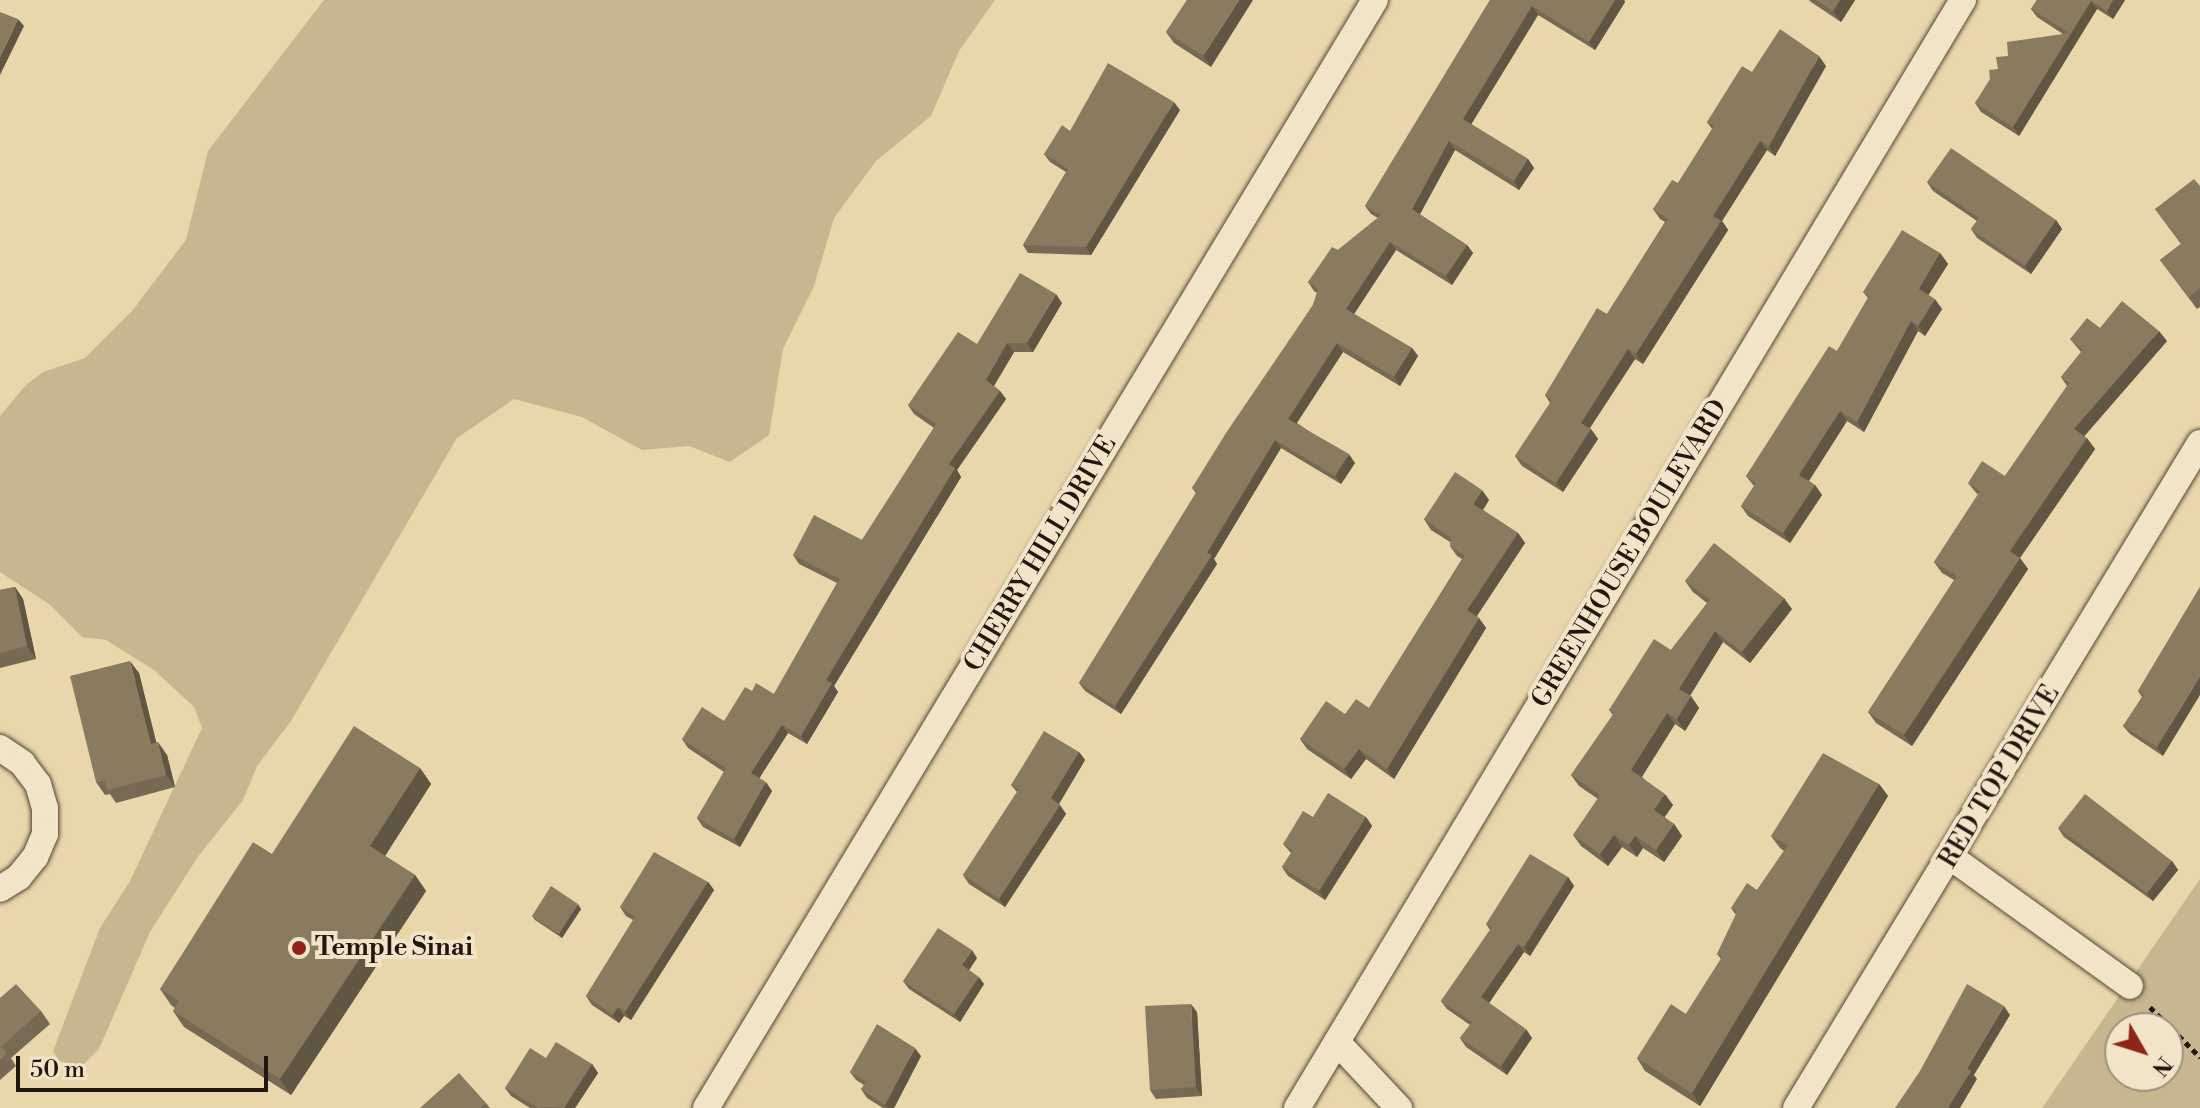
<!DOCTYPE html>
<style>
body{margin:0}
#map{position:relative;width:2200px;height:1108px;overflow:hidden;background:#ead6ab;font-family:"Libre Bodoni",serif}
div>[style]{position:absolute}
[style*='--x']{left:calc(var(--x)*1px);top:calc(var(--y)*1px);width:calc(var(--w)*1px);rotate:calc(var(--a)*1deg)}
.green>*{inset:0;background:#c8b690}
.path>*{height:5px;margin-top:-2.5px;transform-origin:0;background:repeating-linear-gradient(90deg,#21170f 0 6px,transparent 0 10px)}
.roads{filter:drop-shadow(0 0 2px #534736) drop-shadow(0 0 2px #534736)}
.street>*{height:26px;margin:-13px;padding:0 13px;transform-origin:13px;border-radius:13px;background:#f1e4c8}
.wall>*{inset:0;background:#776953}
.shaded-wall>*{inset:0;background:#615543}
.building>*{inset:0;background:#8a7a60}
.dots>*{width:22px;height:22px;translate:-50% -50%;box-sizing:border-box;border:4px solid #f1e4c8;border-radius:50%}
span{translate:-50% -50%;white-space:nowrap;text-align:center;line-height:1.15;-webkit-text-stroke:8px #f1e4c8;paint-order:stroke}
.street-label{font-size:26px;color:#21170f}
.poi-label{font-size:26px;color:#21170f;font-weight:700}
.left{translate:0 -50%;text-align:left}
.north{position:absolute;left:2104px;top:1012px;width:80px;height:80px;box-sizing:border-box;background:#f1e4c8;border:2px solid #9e927e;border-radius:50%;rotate:129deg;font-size:22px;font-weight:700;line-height:32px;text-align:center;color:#21170f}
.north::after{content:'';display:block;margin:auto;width:28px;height:36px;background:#8f2418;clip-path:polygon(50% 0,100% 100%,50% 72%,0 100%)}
.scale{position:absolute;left:16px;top:1056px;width:252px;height:36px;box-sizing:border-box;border:4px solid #21170f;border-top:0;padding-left:10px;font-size:24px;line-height:28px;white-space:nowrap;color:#21170f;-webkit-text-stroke:6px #f1e4c8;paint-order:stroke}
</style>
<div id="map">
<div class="green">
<div style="clip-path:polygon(324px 0,995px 0,959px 51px,931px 116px,876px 161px,834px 218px,814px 286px,783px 349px,769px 435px,730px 462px,689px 446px,642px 450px,582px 417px,514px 399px,457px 438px,291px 721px,257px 766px,243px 800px,197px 858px,150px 932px,99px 1049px,82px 1066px,59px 1061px,53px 1051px,100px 928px,130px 881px,202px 728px,194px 707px,154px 670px,106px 640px,82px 637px,49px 604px,0 572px,0 416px,26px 385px,43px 372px,85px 358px,132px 311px,186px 240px,208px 151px)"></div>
<div style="clip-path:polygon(evenodd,2200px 879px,2200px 1108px,2042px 1108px,2200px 879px,2120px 1028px,2168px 1028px,2168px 1076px,2120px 1076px,2120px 1028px)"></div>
</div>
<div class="path">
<div style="--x:2150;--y:1007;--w:71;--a:45"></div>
</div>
<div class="roads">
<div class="street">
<div style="--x:0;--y:748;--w:27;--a:34"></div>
<div style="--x:22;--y:763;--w:26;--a:53"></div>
<div style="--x:38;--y:784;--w:25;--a:74"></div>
<div style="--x:45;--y:808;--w:26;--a:90"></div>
<div style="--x:45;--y:834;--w:25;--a:113"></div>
<div style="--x:35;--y:857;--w:26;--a:129"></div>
<div style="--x:19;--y:877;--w:22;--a:148"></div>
<div style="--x:1952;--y:858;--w:219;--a:35.7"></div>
<div style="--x:1337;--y:1042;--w:91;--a:46.8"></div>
<div style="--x:706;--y:1108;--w:1294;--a:-58.88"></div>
<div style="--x:1297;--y:1108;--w:1293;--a:-58.99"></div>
<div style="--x:1796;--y:1108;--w:778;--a:-58.72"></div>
</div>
</div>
<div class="wall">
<div style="clip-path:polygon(1187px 0,1211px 67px,1174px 43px,1166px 32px)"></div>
<div style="clip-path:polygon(1490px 0,1624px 0,1625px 2px,1595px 50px,1538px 15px,1471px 124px,1528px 159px,1534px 168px,1519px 190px,1455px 150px,1419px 214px,1467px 245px,1473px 253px,1452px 285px,1396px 250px,1354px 314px,1412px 348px,1418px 356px,1400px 386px,1343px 352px,1297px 423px,1355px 463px,1341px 484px,1281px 448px,1214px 559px,1217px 564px,1121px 714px,1085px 691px,1079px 683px,1196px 493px,1192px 488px,1313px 305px,1317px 293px,1314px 291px,1308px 282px,1338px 250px,1378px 218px,1371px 214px,1365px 206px)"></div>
<div style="clip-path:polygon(1809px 0,1855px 0,1841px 22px,1811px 2px)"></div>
<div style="clip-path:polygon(2037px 0,2125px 0,2113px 19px,2097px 9px,2019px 136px,1981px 112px,1975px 103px,2008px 56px,2063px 34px,2037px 17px,2031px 9px)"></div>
<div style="clip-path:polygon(1826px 66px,1775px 156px,1767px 150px,1722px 221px,1728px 230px,1643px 364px,1635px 359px,1590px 428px,1598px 439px,1563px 492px,1522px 466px,1515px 456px,1550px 403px,1545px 395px,1607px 314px,1665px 222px,1660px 219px,1653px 209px,1678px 183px,1712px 129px,1707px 122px,1752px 72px)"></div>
<div style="clip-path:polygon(1180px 110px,1091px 255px,1028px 253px,1023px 245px,1066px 172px,1050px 162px,1044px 154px,1070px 131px)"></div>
<div style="clip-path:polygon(1927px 182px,2056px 220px,2062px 229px,2031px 274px,1977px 238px,1971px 229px,1977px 221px,1933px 191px)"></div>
<div style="clip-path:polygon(2200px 186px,2200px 307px,2197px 309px,2160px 260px,2181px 244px,2155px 209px)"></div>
<div style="clip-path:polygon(1940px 253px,1948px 264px,1928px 295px,1942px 309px,1925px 336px,1918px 331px,1864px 432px,1847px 421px,1809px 481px,1815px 485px,1822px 495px,1790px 543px,1748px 516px,1741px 506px,1754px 486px,1746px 476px,1837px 351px,1868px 298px,1863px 292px)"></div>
<div style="clip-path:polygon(1062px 303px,1033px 352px,1014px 352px,994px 386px,1000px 391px,1006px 399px,957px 470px,961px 477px,834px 686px,838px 692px,807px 744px,788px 733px,759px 778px,772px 791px,740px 847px,703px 827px,697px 818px,724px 772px,688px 748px,682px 739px,724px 721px,752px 691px,774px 694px,837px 583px,799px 564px,793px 555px,862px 540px,934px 428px,914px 414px,908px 405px,977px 344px)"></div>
<div style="clip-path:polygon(2100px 328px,2167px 341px,2084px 436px,2095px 449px,2020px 558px,2028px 569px,1912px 746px,1876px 723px,1868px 712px,1954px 580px,1942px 573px,1934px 562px,1978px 495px,1968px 483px,2005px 476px,2067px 386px,2061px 377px,2081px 352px,2070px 339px)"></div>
<div style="clip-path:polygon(1489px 500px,1483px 510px,1518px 533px,1525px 543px,1477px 616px,1486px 628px,1394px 779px,1366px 759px,1351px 779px,1307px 749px,1300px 739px,1345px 714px,1369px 708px,1462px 559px,1457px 556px,1450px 546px,1450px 542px,1431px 530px,1424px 519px)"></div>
<div style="clip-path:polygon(1685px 581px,1792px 609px,1750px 663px,1723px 642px,1690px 696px,1699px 708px,1685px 731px,1675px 724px,1642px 777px,1673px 805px,1664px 817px,1674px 824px,1682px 836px,1664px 862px,1643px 848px,1637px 857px,1622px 847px,1608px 866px,1581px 846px,1573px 835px,1598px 799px,1579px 786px,1571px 775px,1613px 715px,1609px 710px,1671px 650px,1707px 603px,1693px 592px)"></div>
<div style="clip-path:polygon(15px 587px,23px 599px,36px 659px,0 668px,0 590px)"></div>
<div style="clip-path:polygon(2200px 587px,2163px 756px,2130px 734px,2123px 726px,2142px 697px,2138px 691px)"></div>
<div style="clip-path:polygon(139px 673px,156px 743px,167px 755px,175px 787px,116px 803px,110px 794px,105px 795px,96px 782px)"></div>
<div style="clip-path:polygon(1079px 752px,1085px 760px,1059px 804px,1066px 814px,1005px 907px,969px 884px,963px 875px,1017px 792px,1011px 785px)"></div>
<div style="clip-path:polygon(420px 768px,431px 784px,385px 856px,415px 875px,426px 891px,291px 1095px,184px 1027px,173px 1011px,175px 1008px,171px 1005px,160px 989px,272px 854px)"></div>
<div style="clip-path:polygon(1879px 784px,1888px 796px,1700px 1106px,1645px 1071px,1637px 1058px,1686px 1014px,1721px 959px,1717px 954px,1736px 915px,1731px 908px,1757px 890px,1784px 851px,1780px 848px,1771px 836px)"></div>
<div style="clip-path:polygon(1366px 817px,1372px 826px,1325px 900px,1288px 876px,1282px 867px,1291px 853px,1283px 844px)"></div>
<div style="clip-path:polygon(2058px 828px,2172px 861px,2178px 870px,2153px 901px,2064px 837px)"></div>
<div style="clip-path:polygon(1568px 877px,1574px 886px,1530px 956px,1524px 952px,1489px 1003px,1532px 1038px,1507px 1075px,1466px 1047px,1460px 1038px,1470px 1025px,1447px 1009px,1441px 1001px,1490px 930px,1486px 924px)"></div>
<div style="clip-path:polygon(708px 882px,714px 890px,631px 1020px,624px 1016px,619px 1023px,592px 1005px,586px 996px,633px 920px,626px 916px,620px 907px)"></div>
<div style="clip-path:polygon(581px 909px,562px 938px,535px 920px,532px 916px)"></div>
<div style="clip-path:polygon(977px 958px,969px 970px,984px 984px,960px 1022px,909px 989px,903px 981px)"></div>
<div style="clip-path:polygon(0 998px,41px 1011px,50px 1024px,11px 1058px,16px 1066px,0 1080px)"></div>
<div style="clip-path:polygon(1197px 1012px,1202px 1096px,1156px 1099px,1150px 1090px)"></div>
<div style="clip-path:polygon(921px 1056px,894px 1108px,883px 1108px,867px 1098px,861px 1089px,864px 1085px,856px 1080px,850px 1072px)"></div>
<div style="clip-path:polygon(546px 1058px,592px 1064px,598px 1073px,575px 1108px,530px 1108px,511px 1096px,505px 1088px)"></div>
<div style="clip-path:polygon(486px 1103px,490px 1108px,420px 1108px)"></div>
</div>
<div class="shaded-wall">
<div style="clip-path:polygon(1239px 0,1253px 0,1211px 67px,1203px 56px)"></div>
<div style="clip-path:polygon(1615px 0,1624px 0,1625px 2px,1595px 50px,1589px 42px)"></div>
<div style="clip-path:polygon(1840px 0,1855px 0,1841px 22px,1833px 11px)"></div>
<div style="clip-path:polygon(2113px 0,2125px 0,2113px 19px,2107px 11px)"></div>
<div style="clip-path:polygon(2091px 1px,2097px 9px,2019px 136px,2013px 127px)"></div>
<div style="clip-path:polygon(1532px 6px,1538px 15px,1469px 128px,1463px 119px)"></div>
<div style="clip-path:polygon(18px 19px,24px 26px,0 75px,0 57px)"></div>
<div style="clip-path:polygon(1819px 56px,1826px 66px,1775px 156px,1769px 146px)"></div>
<div style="clip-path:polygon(1174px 102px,1180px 110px,1091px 255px,1086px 247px)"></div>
<div style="clip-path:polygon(1449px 141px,1455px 150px,1418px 218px,1412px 209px)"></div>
<div style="clip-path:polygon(1760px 141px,1767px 150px,1722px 221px,1728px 230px,1643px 364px,1636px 354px,1713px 216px)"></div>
<div style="clip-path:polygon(1528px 159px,1534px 168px,1519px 190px,1514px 181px)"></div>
<div style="clip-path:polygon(2056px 220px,2062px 229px,2031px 274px,2025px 266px)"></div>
<div style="clip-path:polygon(1390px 242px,1396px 250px,1352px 317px,1346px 309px)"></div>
<div style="clip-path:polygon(1467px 245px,1473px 253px,1452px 285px,1446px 276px)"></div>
<div style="clip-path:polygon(1940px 253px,1948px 264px,1926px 299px,1919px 289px)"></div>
<div style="clip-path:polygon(1056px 294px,1062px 303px,1033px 352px,1027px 343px)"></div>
<div style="clip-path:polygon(1935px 299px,1942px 309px,1925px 336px,1918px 326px)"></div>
<div style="clip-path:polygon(1911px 321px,1918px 331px,1864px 432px,1857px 422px)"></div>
<div style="clip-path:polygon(2159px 331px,2167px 341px,2081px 440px,2074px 429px)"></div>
<div style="clip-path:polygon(1007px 343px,1014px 352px,992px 389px,986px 380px)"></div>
<div style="clip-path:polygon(1337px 343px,1343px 352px,1294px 427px,1288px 419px)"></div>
<div style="clip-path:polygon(1412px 348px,1418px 356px,1400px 386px,1394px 377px)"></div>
<div style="clip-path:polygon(1628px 349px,1635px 359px,1587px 432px,1581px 423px)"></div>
<div style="clip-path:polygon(1000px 391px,1006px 399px,957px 470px,961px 477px,834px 686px,838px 692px,807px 744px,801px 736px,826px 680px,949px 464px)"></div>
<div style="clip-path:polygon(1840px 411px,1847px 421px,1806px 485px,1799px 475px)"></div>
<div style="clip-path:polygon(1591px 429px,1598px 439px,1563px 492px,1556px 483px)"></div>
<div style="clip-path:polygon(2087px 438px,2095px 449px,2017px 562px,2010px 551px)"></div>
<div style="clip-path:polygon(1275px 440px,1281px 448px,1214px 559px,1217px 564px,1121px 714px,1115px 706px)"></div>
<div style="clip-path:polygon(1349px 454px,1355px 463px,1341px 484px,1335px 476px)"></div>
<div style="clip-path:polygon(1815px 485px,1822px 495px,1790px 543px,1783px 533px)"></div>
<div style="clip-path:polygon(1482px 490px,1489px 500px,1480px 514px,1473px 504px)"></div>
<div style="clip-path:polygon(1518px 533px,1525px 543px,1474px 620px,1467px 610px)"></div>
<div style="clip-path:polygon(2020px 558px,2028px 569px,1912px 746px,1904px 735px)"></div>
<div style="clip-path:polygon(15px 587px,23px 599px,36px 659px,27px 646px)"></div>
<div style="clip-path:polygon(1784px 598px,1792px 609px,1750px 663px,1742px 652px)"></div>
<div style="clip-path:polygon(1479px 618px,1486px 628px,1394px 779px,1387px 769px)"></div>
<div style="clip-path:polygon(1715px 631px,1723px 642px,1687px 700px,1679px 689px)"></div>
<div style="clip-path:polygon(130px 661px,139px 673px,160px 757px,151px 744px)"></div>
<div style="clip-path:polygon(2200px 676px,2200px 695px,2163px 756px,2157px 747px)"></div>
<div style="clip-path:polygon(1691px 696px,1699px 708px,1685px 731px,1677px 719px)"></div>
<div style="clip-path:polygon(1667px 713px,1675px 724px,1639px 781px,1631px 770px)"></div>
<div style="clip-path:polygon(782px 725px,788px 733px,757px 782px,751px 773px)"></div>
<div style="clip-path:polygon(158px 742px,167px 755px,175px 787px,166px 775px)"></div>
<div style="clip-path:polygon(1359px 749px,1366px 759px,1351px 779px,1344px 769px)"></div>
<div style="clip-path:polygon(1079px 752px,1085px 760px,1057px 807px,1051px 798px)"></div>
<div style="clip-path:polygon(420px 768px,431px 784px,381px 862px,370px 846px)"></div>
<div style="clip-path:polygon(766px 782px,772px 791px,740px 847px,734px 839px)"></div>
<div style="clip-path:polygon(1879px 784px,1888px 796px,1700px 1106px,1692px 1093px)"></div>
<div style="clip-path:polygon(1665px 794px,1673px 805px,1662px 821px,1654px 810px)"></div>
<div style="clip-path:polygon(1060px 805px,1066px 814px,1005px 907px,999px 899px)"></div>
<div style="clip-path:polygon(1366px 817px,1372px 826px,1325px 900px,1319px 891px)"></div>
<div style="clip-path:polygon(1674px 824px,1682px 836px,1664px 862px,1656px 850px)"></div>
<div style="clip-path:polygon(1614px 835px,1622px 847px,1608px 866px,1600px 854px)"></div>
<div style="clip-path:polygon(1635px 836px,1643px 848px,1637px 857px,1629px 845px)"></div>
<div style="clip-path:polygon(2172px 861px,2178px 870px,2153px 901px,2147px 893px)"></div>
<div style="clip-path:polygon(415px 875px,426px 891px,291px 1095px,280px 1079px)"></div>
<div style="clip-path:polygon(1568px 877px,1574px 886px,1530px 956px,1524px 947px)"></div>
<div style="clip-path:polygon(708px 882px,714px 890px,631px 1020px,625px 1012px)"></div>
<div style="clip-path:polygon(578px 904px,581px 909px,562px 938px,559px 934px)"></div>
<div style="clip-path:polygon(1518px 944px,1524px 952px,1487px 1006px,1481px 997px)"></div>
<div style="clip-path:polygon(972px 950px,977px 958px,967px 973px,962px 965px)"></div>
<div style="clip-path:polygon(979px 977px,984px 984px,960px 1022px,954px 1014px)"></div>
<div style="clip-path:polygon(1191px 1004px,1197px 1012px,1202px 1096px,1196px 1087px)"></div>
<div style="clip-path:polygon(2004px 1006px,2010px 1015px,1974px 1075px,1977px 1079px,1960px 1108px,1948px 1108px,1967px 1068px)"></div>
<div style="clip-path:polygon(618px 1007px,624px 1016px,619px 1023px,613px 1015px)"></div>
<div style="clip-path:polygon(1526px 1029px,1532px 1038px,1507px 1075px,1501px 1066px)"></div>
<div style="clip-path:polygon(915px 1048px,921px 1056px,894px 1108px,888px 1108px,885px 1105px)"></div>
<div style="clip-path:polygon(592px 1064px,598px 1073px,575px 1108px,564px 1108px)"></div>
</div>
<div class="building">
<div style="clip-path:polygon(1187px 0,1239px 0,1203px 56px,1166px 32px)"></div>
<div style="clip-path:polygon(1490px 0,1615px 0,1589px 42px,1532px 6px,1463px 119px,1528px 159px,1514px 181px,1449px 141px,1412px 209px,1467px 245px,1446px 276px,1390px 242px,1346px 309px,1412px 348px,1394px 377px,1337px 343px,1288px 419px,1349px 454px,1335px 476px,1275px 440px,1207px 553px,1212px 555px,1115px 706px,1079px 683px,1197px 491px,1192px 488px,1226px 433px,1313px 305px,1318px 289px,1308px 282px,1332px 247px,1338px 250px,1381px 215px,1365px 206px)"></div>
<div style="clip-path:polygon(1816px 0,1840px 0,1833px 11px)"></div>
<div style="clip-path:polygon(2037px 0,2113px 0,2107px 11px,2091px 1px,2013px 127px,1975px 103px,1990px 79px,1989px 70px,1998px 69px,1996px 57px,2008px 56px,2007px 42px,2070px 33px,2031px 9px)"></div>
<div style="clip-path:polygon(0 12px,18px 19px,0 57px)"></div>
<div style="clip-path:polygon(1780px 29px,1819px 56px,1769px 146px,1760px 141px,1713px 216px,1721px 221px,1636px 354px,1628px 349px,1581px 423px,1591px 429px,1556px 483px,1515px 456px,1552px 400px,1545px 395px,1597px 308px,1607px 314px,1668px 219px,1653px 209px,1672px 180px,1678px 183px,1714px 126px,1707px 122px,1742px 66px,1752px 72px)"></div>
<div style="clip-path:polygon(1108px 63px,1174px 102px,1086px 247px,1023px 245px,1068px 169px,1044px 154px,1062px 125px,1070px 131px)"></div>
<div style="clip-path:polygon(1951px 148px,2056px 220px,2025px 266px,1971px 229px,1979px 218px,1927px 182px)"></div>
<div style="clip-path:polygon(2194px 179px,2200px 186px,2200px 288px,2189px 297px,2160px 260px,2182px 243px,2155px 209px)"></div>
<div style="clip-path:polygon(1902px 230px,1940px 253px,1919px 289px,1935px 299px,1918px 326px,1911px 321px,1857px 422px,1840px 411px,1799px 475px,1815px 485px,1783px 533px,1741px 506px,1756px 483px,1746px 476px,1829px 346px,1837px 351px,1869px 296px,1863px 292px)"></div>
<div style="clip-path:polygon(1020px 273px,1056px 294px,1027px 343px,1007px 343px,986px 380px,1000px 391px,949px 464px,955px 468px,826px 680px,832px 683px,801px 736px,782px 725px,751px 773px,766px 782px,734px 839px,697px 818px,726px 768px,682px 739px,702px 707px,724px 721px,745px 687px,752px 691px,756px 683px,774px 694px,840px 579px,793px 555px,814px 515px,862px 540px,936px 424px,908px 405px,958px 332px,977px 344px)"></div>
<div style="clip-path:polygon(2122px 301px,2159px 331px,2074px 429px,2087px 438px,2010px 551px,2020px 558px,1904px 735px,1868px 712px,1957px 576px,1934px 562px,1980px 491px,1968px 483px,1982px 461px,2005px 476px,2069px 383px,2061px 377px,2083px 350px,2070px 339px,2087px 318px,2100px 328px)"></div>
<div style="clip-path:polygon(1455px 472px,1482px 490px,1473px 504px,1518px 533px,1467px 610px,1479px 618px,1387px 769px,1359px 749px,1344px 769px,1300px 739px,1326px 701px,1345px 714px,1356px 699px,1369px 708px,1465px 556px,1450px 546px,1451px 538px,1424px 519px)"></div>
<div style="clip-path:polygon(1714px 543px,1784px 598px,1742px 652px,1715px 631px,1679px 689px,1691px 696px,1677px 719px,1667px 713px,1631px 770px,1665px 794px,1654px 810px,1674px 824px,1656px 850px,1635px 836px,1629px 845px,1614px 835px,1600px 854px,1573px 835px,1600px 795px,1571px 775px,1614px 713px,1609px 710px,1654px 639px,1671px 650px,1710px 600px,1685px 581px)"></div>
<div style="clip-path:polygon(15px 587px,27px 646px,0 653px,0 590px)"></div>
<div style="clip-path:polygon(2200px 587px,2200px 676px,2157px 747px,2123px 726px,2144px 695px,2138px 691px)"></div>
<div style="clip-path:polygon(130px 661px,151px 744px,158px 742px,166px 775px,107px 790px,105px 781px,96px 782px,70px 676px)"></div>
<div style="clip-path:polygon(354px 726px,420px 768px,370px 846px,415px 875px,280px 1079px,173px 1011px,179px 1001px,160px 989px,253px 842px,272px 854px)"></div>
<div style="clip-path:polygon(1044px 731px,1079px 752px,1051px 798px,1060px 805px,999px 899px,963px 875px,1019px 789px,1011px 785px)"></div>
<div style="clip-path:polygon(1823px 753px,1879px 784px,1692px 1093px,1637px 1058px,1671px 1004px,1686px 1014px,1722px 957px,1717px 954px,1737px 912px,1731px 908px,1747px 883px,1757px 890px,1788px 845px,1771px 836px)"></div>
<div style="clip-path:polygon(1328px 793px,1366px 817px,1319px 891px,1282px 867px,1293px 850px,1283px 844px,1303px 811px,1313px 817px)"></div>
<div style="clip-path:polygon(2085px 794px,2172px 861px,2147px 893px,2058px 828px)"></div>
<div style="clip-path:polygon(654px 852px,708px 882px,625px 1012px,618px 1007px,613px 1015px,586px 996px,635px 917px,620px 907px)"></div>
<div style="clip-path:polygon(1530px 854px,1568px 877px,1524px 947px,1518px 944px,1481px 997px,1526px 1029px,1501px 1066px,1460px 1038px,1472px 1022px,1441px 1001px,1492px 927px,1486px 924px)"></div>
<div style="clip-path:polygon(551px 886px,578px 904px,559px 934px,532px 916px)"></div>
<div style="clip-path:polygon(938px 928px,972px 950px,962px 965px,979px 977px,954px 1014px,903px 981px)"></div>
<div style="clip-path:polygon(16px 984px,41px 1011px,1px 1047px,7px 1053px,0 1060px,0 998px)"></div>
<div style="clip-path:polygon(1967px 984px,2004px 1006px,1967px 1068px,1971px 1071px,1948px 1108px,1895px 1108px,1920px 1071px)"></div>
<div style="clip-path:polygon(1191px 1004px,1196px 1087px,1150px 1090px,1145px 1006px)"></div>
<div style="clip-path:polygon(877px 1024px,915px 1048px,885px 1105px,861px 1089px,866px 1082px,850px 1072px)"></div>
<div style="clip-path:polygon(556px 1042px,592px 1064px,564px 1108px,550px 1107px,538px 1108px,505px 1088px,530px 1048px,546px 1058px)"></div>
<div style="clip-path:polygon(459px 1073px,486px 1103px,480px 1108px,420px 1108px)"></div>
</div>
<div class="dots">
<div style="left:299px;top:948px;background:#8f2418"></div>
</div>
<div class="street-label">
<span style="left:1041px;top:554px;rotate:-59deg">CHERRY HILL DRIVE</span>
<span style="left:1630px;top:554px;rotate:-59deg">GREENHOUSE BOULEVARD</span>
<span style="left:2000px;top:777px;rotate:-59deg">RED TOP DRIVE</span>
</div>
<div class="poi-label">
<span class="left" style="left:315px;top:948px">Temple Sinai</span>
</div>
<div class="north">N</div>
<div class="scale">50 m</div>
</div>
